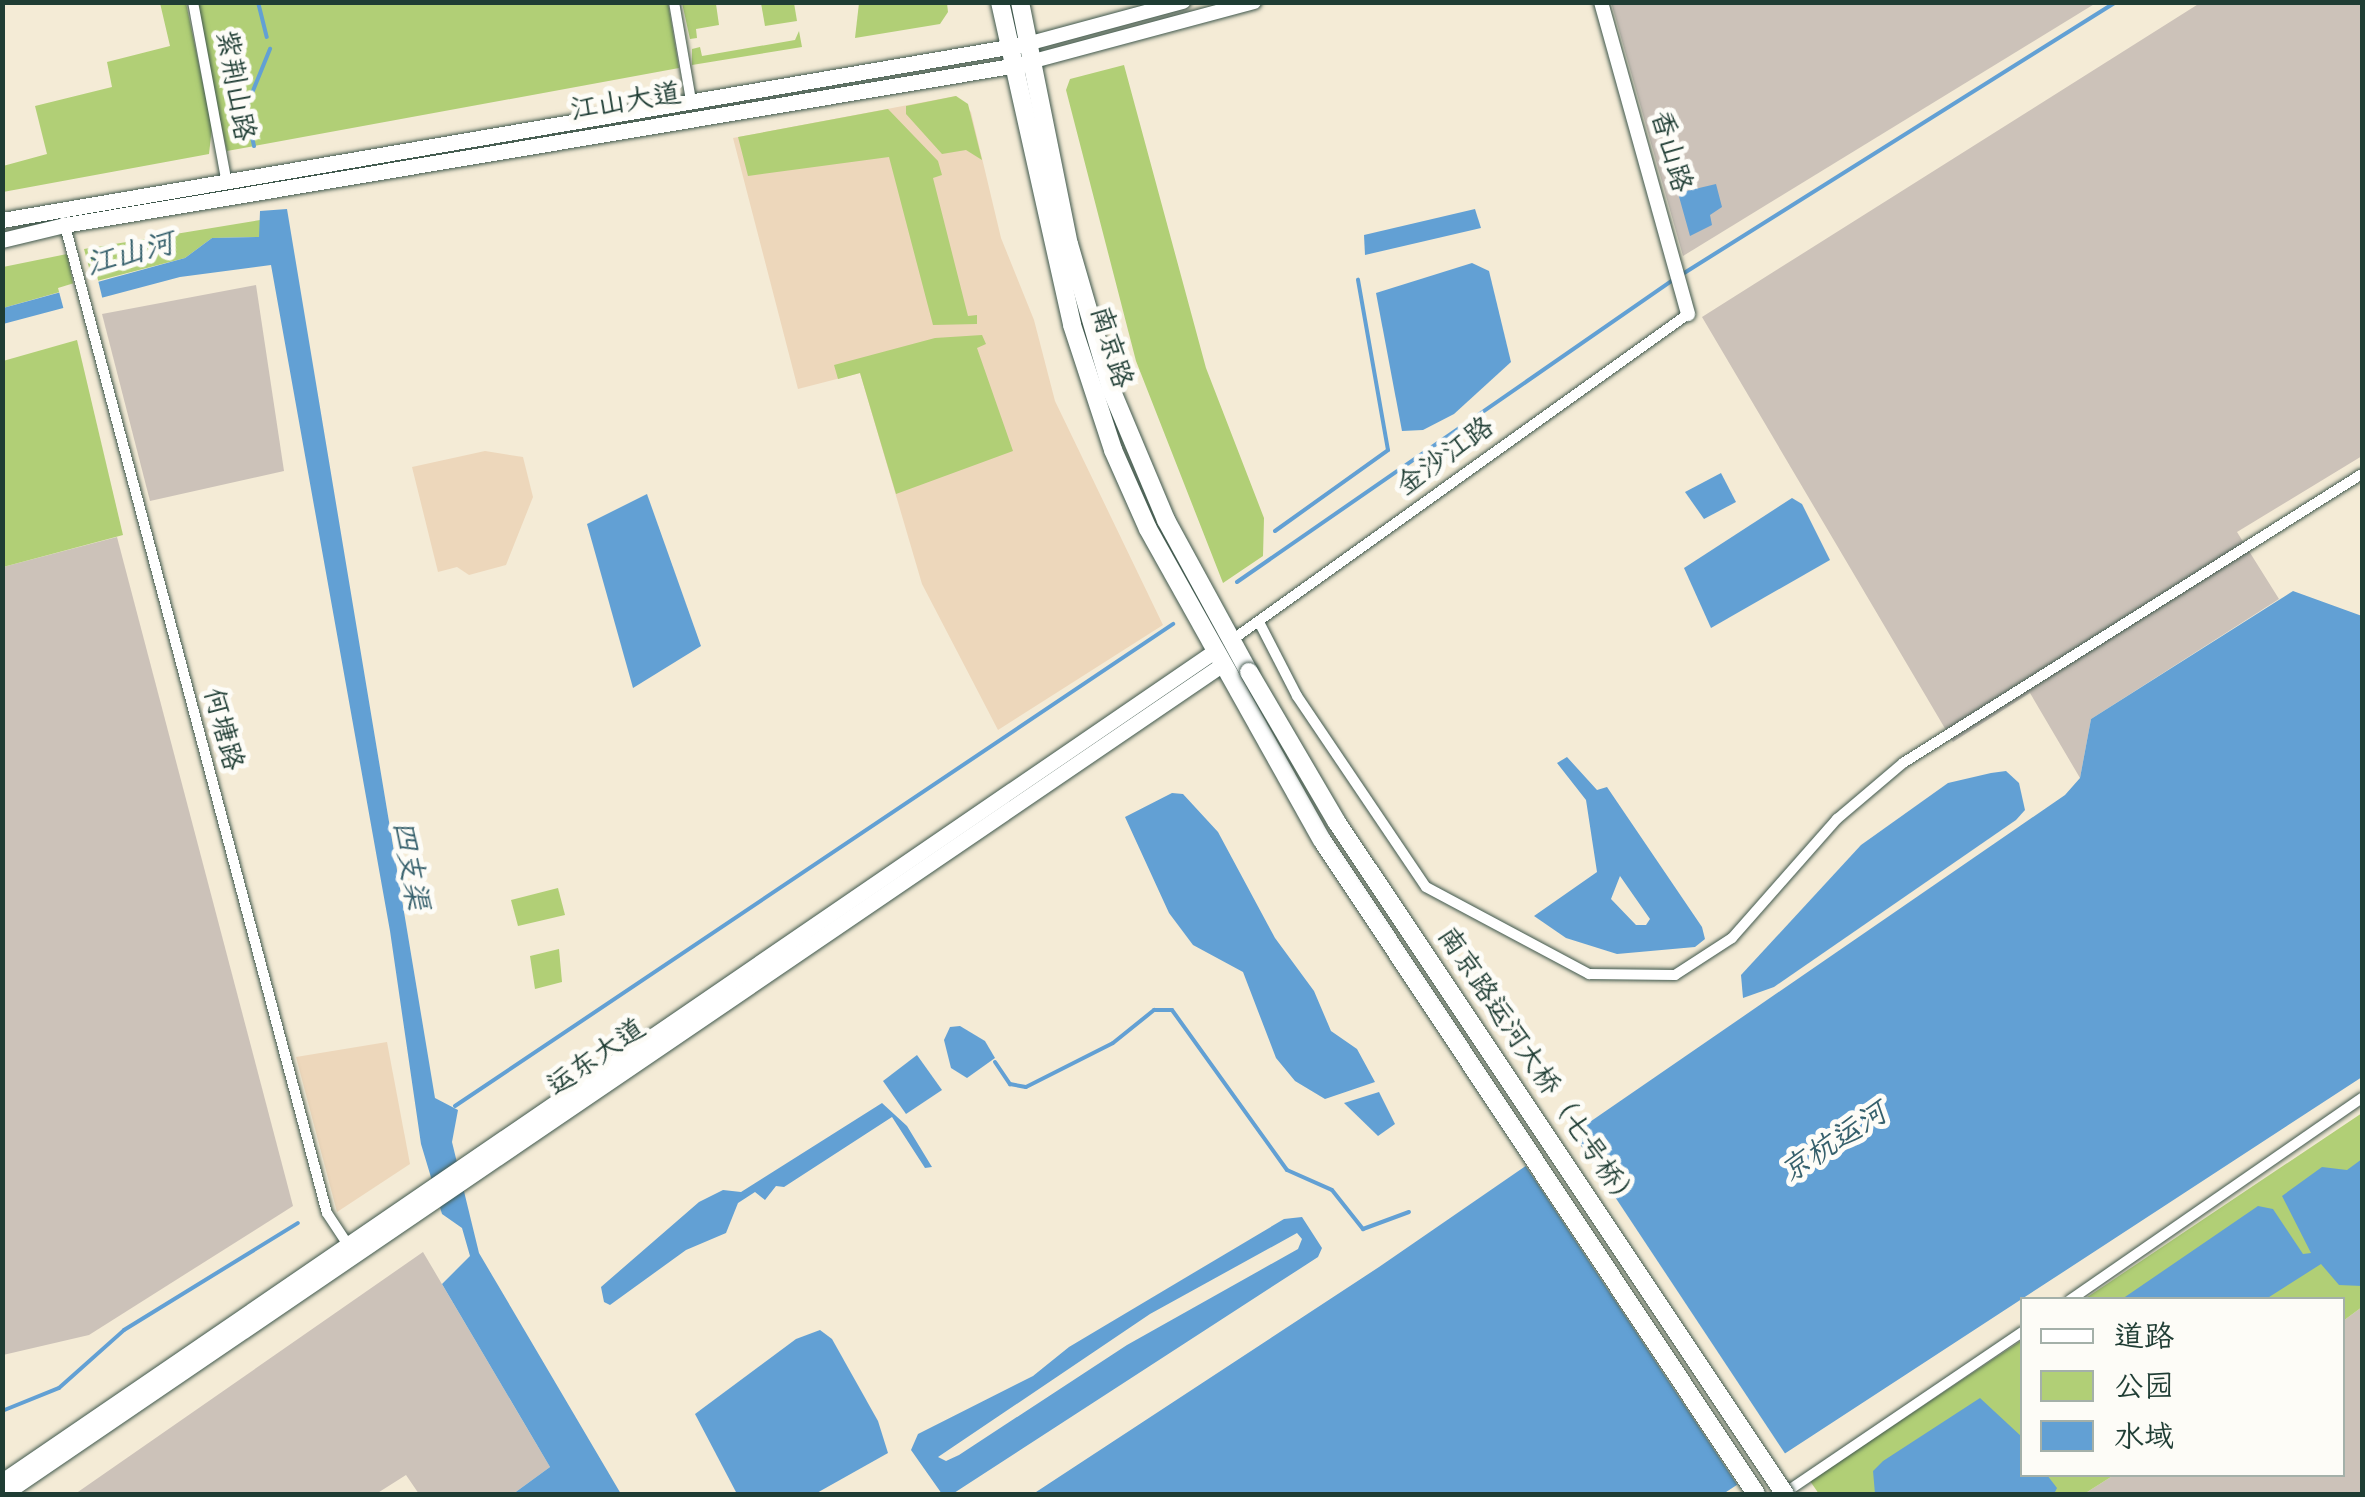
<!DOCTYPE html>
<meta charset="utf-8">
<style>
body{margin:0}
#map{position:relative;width:2365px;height:1497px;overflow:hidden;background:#f4ebd6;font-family:"Gochi Hand","LXGW WenKai TC",sans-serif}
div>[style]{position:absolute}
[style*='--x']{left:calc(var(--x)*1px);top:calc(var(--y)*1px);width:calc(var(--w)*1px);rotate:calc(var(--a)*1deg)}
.built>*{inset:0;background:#edd7bb}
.industrial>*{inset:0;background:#ccc2b9}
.green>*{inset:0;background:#b1cf76}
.water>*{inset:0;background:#62a0d4}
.pier>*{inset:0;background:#f4ebd6}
.stream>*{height:4px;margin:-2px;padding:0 2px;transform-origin:2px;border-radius:2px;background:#62a0d4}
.roads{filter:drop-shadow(0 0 2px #3f574c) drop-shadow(0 0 2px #3f574c)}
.minor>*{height:10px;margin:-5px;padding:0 5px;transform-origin:5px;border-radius:5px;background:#fff}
.tertiary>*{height:14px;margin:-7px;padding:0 7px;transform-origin:7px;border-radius:7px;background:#fff}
.secondary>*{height:15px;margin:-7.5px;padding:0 7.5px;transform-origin:7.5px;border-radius:7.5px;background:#fff}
.primary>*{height:18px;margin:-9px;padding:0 9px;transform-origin:9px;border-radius:9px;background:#fff}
.bridges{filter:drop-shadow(0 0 2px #3f574c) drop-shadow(0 0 2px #3f574c)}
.primary-bridge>*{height:18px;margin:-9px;padding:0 9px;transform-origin:9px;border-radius:9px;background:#fff}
span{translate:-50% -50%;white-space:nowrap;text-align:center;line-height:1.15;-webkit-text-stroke:10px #fdfcf7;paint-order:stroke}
.street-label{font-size:28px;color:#1f3d34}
.water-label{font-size:30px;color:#36606c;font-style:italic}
.frame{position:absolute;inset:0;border:5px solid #1f3d34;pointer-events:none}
.legend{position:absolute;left:2020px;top:1297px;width:325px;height:180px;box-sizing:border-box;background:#fdfcf7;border:2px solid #a4b0a9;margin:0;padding:12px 18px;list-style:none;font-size:30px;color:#1f3d34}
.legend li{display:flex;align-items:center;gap:20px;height:50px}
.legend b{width:50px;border:2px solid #a4b0a9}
</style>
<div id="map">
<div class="built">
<div style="clip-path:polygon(956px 96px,971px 112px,1001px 238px,1034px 320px,1055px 401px,1163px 625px,998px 730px,922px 584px,860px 373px,798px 389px,733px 138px)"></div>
<div style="clip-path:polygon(485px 451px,523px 457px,533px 497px,506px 565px,469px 575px,457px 567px,438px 572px,412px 467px)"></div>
<div style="clip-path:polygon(387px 1042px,410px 1164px,337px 1212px,296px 1057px)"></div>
</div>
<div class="industrial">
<div style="clip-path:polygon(1611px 2px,2096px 3px,1683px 256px)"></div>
<div style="clip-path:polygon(2200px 3px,2362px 3px,2362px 456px,2237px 532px,2279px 599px,2091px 719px,2080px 778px,2030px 693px,1953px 742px,1702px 317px)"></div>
<div style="clip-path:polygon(256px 285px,284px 471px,150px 501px,102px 314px)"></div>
<div style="clip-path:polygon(117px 537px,293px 1206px,89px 1335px,3px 1355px,3px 567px)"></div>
<div style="clip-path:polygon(423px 1252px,550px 1467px,513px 1494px,419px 1494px,406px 1475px,376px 1494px,75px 1494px)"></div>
<div style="clip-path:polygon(2362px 1307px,2362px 1494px,2084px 1494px,2114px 1475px,2342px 1474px,2343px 1321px)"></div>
</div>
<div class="green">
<div style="clip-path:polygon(160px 3px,186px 3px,212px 127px,209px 154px,3px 192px,3px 166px,47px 154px,35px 106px,112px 87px,107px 62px,170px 46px)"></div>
<div style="clip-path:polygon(194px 3px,668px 3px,679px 68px,227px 151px)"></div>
<div style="clip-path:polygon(682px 3px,716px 4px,719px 25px,696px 29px,697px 38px,690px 39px)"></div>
<div style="clip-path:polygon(761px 3px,794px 3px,797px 21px,765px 26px)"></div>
<div style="clip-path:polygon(859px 3px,947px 3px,948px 12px,940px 24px,855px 38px)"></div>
<div style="clip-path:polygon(799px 31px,802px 47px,692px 65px,692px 49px,700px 47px,702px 56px,795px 40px)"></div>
<div style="clip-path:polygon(1124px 65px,1206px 368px,1264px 518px,1263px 556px,1223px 583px,1136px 361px,1066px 90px,1070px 79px)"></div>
<div style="clip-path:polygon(956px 96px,968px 104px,982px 160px,966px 150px,942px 154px,906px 114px,906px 106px)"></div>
<div style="clip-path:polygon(888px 109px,938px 161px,942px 175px,933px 178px,968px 316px,977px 315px,977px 324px,933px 325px,889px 157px,748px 176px,738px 137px)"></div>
<div style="clip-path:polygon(260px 220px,260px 237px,212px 238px,185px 258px,93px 282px,84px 249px)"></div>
<div style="clip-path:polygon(67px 254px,74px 288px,3px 308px,3px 267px)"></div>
<div style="clip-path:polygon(982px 335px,986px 344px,977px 348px,1013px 451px,896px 494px,860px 373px,838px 379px,834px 365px,935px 338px)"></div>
<div style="clip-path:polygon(77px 340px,123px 535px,3px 567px,3px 361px)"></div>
<div style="clip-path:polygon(558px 888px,565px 915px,518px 926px,511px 900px)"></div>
<div style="clip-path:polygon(559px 949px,562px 982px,535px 989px,530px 956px)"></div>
<div style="clip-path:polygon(2362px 1113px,2362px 1307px,2343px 1321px,2342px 1300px,2083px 1300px)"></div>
<div style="clip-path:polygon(2022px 1340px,2022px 1474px,2114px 1475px,2084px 1494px,1819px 1494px,1810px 1481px)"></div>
</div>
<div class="water">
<div style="clip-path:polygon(1716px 184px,1722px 207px,1710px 215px,1712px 225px,1690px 236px,1678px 193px)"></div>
<div style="clip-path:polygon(287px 209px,435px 1098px,458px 1110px,452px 1142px,479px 1253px,621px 1494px,513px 1494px,550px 1467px,442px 1284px,470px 1256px,462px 1228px,442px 1214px,421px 1144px,390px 931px,271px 265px,180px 277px,3px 324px,3px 308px,185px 258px,212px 238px,259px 237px,260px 211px)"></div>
<div style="clip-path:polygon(1475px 209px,1481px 228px,1365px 255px,1364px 235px)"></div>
<div style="clip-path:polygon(1472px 263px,1489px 271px,1511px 362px,1454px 414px,1423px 430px,1402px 431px,1376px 293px)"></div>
<div style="clip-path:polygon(1721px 473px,1736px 502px,1704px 519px,1685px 492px)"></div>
<div style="clip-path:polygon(647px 494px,701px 646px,633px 688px,587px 524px)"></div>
<div style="clip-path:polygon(1792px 498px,1802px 504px,1830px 560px,1711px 628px,1684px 568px)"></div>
<div style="clip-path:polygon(2293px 591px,2362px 616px,2362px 1077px,1723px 1494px,1033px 1494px,1379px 1267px,2065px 795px,2080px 778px,2091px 719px)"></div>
<div style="clip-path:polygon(evenodd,1567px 757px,1597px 790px,1607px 787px,1702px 927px,1705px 939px,1695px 947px,1617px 954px,1566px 938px,1534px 916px,1597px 872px,1586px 800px,1557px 763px,1567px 757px,1620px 876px,1650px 919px,1646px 925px,1636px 925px,1611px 899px,1620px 876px)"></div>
<div style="clip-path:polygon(1991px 773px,2006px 771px,2019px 783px,2025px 810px,2016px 820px,1774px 987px,1743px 998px,1741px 975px,1861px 845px,1948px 783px)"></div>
<div style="clip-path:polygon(1172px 793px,1183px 794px,1218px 832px,1275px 938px,1314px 991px,1331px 1031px,1357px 1049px,1375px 1082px,1325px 1099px,1295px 1081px,1276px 1058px,1243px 972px,1193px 945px,1169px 913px,1125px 817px)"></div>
<div style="clip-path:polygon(960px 1026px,985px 1041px,995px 1058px,967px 1078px,951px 1068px,944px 1040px,950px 1027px)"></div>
<div style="clip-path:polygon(917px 1055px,942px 1090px,906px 1114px,883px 1081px)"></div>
<div style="clip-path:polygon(1379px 1092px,1395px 1124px,1378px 1136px,1344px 1103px)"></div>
<div style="clip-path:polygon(882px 1103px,907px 1126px,932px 1167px,925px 1168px,892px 1117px,784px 1187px,776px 1186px,765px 1200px,755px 1192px,738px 1203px,726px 1233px,686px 1250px,610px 1305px,604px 1302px,601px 1287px,699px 1202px,723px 1190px,741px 1192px)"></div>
<div style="clip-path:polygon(2362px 1159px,2362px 1286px,2339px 1285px,2321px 1264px,2266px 1299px,2122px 1299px,2258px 1206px,2273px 1209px,2303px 1254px,2311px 1253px,2282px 1196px,2322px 1167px,2347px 1170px)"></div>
<div style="clip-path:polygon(evenodd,1302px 1217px,1322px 1248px,1318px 1257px,954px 1493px,942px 1494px,911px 1450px,918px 1434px,1033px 1376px,1069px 1347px,1284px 1219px,1302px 1217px,1297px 1233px,1302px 1239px,1298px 1249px,1127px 1345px,959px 1455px,946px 1461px,938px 1457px,1150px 1314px,1297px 1233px)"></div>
<div style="clip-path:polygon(820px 1330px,832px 1339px,878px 1421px,888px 1453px,815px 1494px,737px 1494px,695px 1414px,796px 1339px)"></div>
<div style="clip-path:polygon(1980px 1398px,2022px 1437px,2022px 1474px,2047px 1475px,2057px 1488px,2054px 1494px,1875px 1494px,1873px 1471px,1883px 1461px)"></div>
</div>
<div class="pier">
<div style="clip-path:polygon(97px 276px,104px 305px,65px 314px,58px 288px)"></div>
<div style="clip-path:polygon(1570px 1129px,1788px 1458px,1740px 1489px,1523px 1162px)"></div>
</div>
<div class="stream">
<div style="--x:258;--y:2;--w:36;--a:76"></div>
<div style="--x:254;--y:146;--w:39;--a:-102"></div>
<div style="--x:246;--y:108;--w:64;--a:-67.9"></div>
<div style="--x:1681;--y:275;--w:514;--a:-32.11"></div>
<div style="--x:1275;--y:531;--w:139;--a:-35.6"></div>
<div style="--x:1388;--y:450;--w:173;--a:-100"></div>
<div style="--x:1237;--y:582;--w:530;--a:-34.71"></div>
<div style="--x:995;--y:1062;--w:27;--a:56"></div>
<div style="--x:1010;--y:1084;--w:16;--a:11"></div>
<div style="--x:1026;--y:1087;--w:97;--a:-26.8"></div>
<div style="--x:1113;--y:1043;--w:53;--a:-38.8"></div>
<div style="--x:1154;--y:1010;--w:18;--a:0"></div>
<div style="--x:1172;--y:1010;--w:197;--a:54.3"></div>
<div style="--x:1287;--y:1170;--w:49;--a:24"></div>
<div style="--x:1332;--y:1190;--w:50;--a:51.5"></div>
<div style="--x:1363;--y:1229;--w:49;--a:-20.3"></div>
<div style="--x:455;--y:1106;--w:865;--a:-33.87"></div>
<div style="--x:2;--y:1411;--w:61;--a:-22"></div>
<div style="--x:59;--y:1388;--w:87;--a:-41.7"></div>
<div style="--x:124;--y:1330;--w:204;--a:-31.6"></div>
</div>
<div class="roads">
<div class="minor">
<div style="--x:193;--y:2;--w:180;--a:79.4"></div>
<div style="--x:674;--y:2;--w:99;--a:80.2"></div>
<div style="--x:64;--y:222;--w:1025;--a:75.14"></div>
<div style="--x:327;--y:1213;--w:42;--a:56.7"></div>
<div style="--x:1259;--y:622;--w:83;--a:62.8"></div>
<div style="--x:1297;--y:696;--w:230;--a:56"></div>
<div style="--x:1426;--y:887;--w:185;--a:28.1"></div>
<div style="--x:1589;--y:974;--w:86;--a:0.7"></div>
<div style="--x:1675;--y:975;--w:68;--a:-33"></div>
<div style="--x:1732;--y:938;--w:159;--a:-48.6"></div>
<div style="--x:1837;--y:819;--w:87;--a:-40.3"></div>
<div style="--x:1903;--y:763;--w:542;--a:-32.2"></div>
<div style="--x:1232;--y:640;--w:561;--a:-35.56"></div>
<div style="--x:2070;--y:1300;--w:355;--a:-34.7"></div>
<div style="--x:1783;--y:1494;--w:289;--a:-34.1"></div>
</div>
<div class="tertiary">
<div style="--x:1601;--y:2;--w:324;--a:74.4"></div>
<div style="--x:1027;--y:44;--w:162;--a:-15.1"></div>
<div style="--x:1030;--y:62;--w:232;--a:-15"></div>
</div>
<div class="secondary">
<div style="--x:2;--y:220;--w:1032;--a:-9.76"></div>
<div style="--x:2;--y:240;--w:64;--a:-13.6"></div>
<div style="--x:64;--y:225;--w:972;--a:-9.53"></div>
<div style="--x:2;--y:1481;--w:1468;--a:-34.39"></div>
<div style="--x:4;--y:1494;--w:1471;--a:-34.25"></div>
</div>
<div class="primary">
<div style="--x:1000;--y:2;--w:331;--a:77.4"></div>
<div style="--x:1072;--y:325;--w:132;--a:71.8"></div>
<div style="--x:1113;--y:450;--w:86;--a:66.1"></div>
<div style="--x:1148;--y:529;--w:356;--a:60.8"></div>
<div style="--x:1322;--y:840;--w:785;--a:56.43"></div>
<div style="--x:1020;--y:2;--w:247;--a:78.6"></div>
<div style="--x:1069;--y:244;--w:151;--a:73.8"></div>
<div style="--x:1111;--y:389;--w:142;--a:67.2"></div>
<div style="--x:1166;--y:520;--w:173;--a:61.4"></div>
</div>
</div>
<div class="bridges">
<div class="primary-bridge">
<div style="--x:1249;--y:672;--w:173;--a:59.7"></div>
<div style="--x:1336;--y:821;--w:809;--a:56.29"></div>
</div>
</div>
<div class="street-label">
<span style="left:232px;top:86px;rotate:80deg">紫荆山路</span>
<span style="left:626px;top:105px;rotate:-9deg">江山大道</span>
<span style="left:1668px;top:152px;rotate:74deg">香山路</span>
<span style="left:1108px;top:348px;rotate:73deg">南京路</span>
<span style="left:1447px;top:459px;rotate:-36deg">金沙江路</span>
<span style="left:220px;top:730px;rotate:75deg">何塘路</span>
<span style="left:598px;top:1060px;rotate:-35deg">运东大道</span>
<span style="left:1535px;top:1071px;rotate:56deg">南京路运河大桥（七号桥）</span>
</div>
<div class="water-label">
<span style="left:131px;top:258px;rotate:-15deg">江山河</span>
<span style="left:406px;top:866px;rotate:80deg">四支渠</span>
<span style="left:1836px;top:1146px;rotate:-33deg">京杭运河</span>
</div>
<div class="frame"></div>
<ul class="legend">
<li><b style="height:12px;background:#fff"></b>道路</li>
<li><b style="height:28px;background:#b1cf76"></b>公园</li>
<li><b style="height:28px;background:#62a0d4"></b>水域</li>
</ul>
</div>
